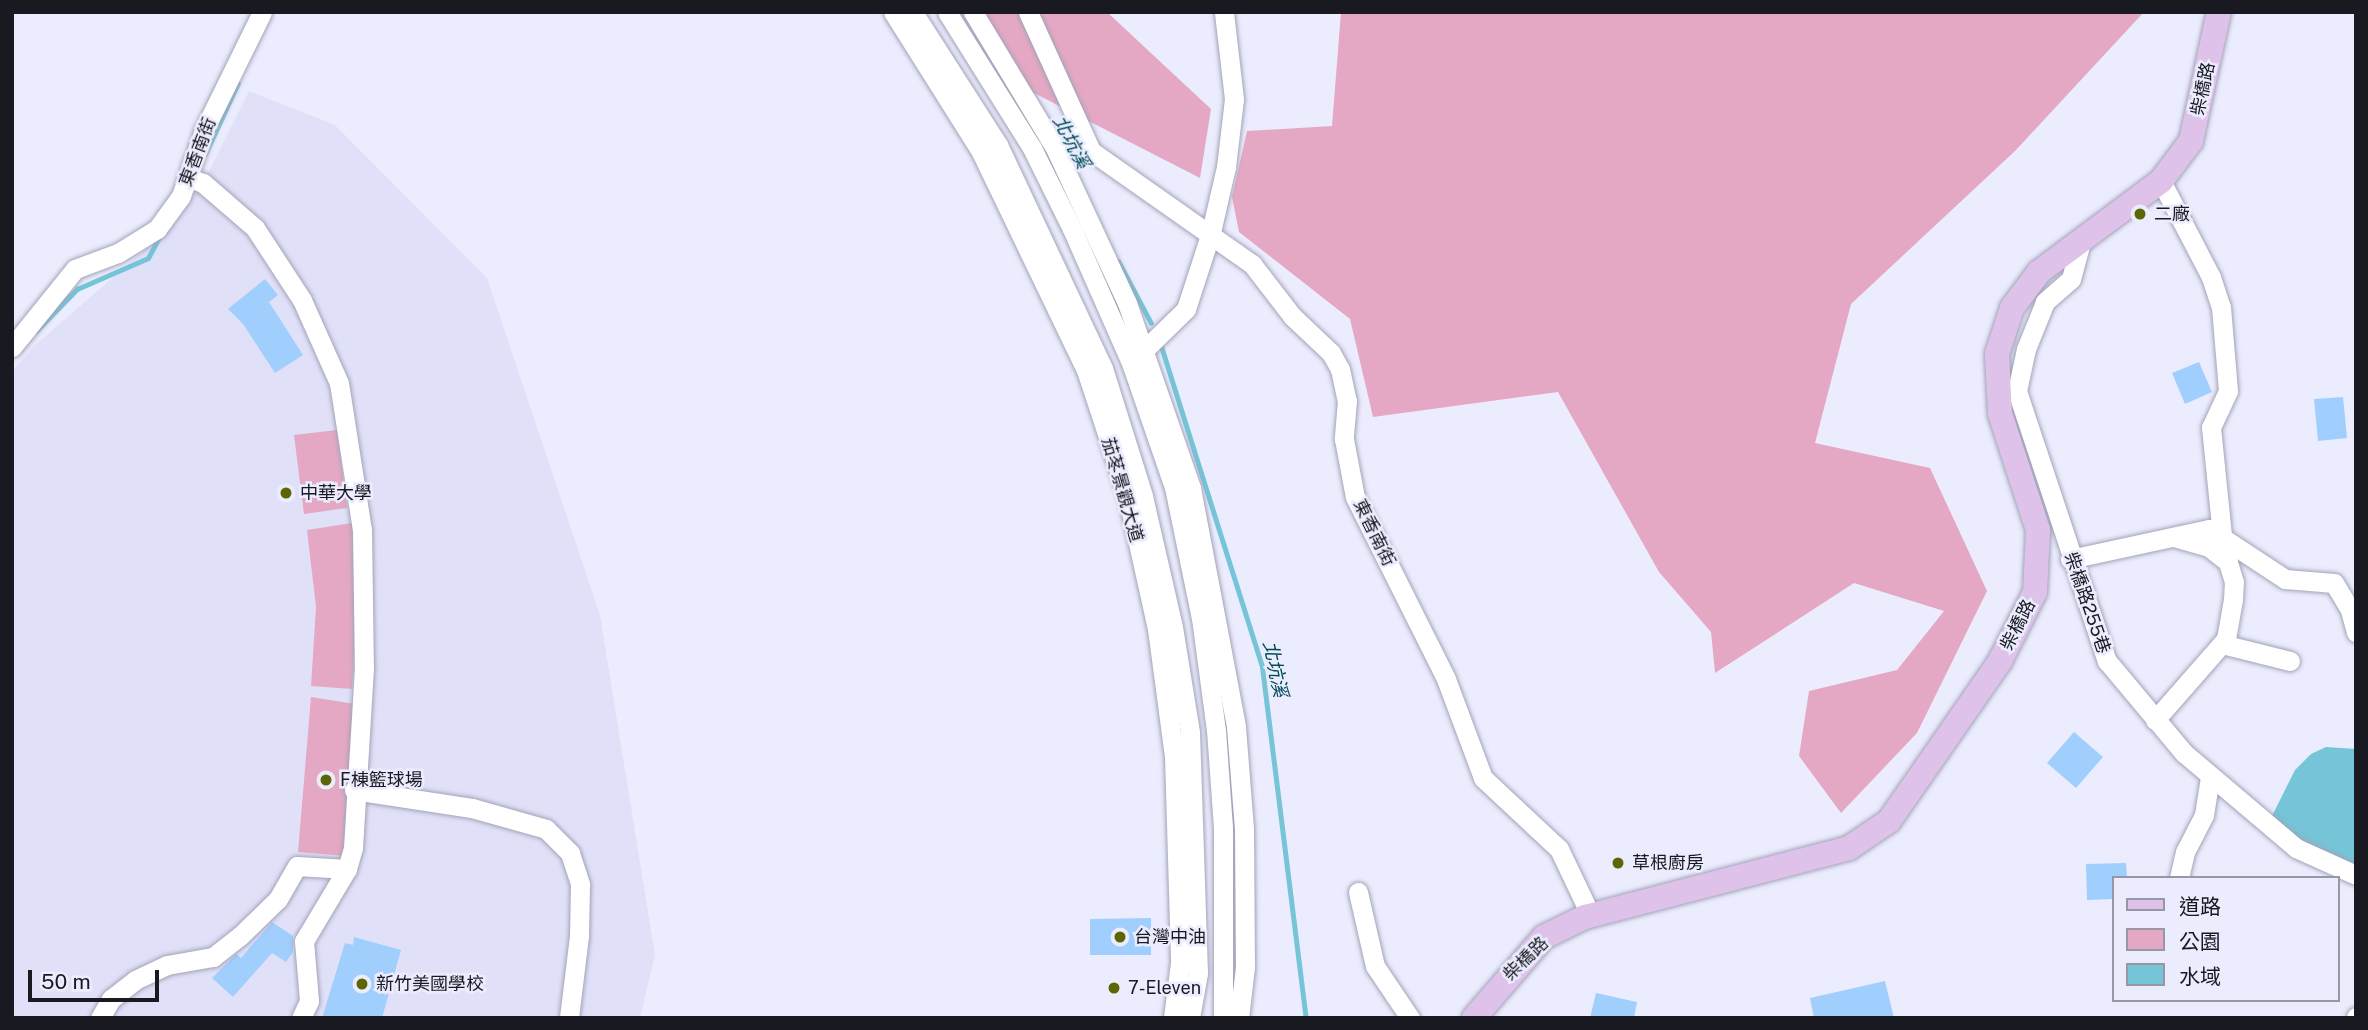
<!DOCTYPE html>
<meta charset="utf-8">
<style>
body{margin:0}
#map{position:relative;width:2368px;height:1030px;overflow:hidden;background:#ebedfe;font-family:"Public Sans","Noto Sans TC",sans-serif}
div>[style]{position:absolute}
[style*='--x']{left:calc(var(--x)*1px);top:calc(var(--y)*1px);width:calc(var(--w)*1px);rotate:calc(var(--a)*1deg)}
.built>*{inset:0;background:#e0e1f9}
.green>*{inset:0;background:#e5a8c4}
.water>*{inset:0;background:#75c4d7}
.stream>*{height:5px;margin:-2.5px;padding:0 2.5px;transform-origin:2.5px;border-radius:2.5px;background:#75c4d7}
.building>*{inset:0;background:#a0cefd}
.roads{filter:drop-shadow(0 0 2px #a2a3b8) drop-shadow(0 0 2px #a2a3b8)}
.minor>*{height:19px;margin:-9.5px;padding:0 9.5px;transform-origin:9.5px;border-radius:9.5px;background:#fff}
.major>*{height:24px;margin:-12px;padding:0 12px;transform-origin:12px;border-radius:12px;background:#dfc2ea}
.dots>*{width:19px;height:19px;translate:-50% -50%;box-sizing:border-box;border:4px solid #ebedfe;border-radius:50%}
span{translate:-50% -50%;white-space:nowrap;text-align:center;line-height:1.15;-webkit-text-stroke:5px #ebedfe;paint-order:stroke}
.street-label{font-size:18px;color:#191921}
.poi-label{font-size:18px;color:#191921}
.left{translate:0 -50%;text-align:left}
.water-label{font-size:19px;color:#004957;font-style:italic}
.frame{position:absolute;inset:0;border:14px solid #191921;pointer-events:none}
.legend{position:absolute;left:2112px;top:876px;width:228px;height:126px;box-sizing:border-box;background:#ebedfe;border:2px solid #9798a6;margin:0;padding:9px 12px;list-style:none;font-size:21px;color:#191921}
.legend li{display:flex;align-items:center;gap:14px;height:35px}
.legend b{width:35px;border:2px solid #9798a6}
.scale{position:absolute;left:28px;top:970px;width:131px;height:32px;box-sizing:border-box;border:4px solid #191921;border-top:0;padding-left:9px;font-size:21px;line-height:24px;white-space:nowrap;color:#191921;-webkit-text-stroke:5px #ebedfe;paint-order:stroke}
</style>
<div id="map">
<div class="built">
<div style="clip-path:polygon(249px 91px,335px 125px,487px 278px,600px 615px,655px 955px,640px 1018px,12px 1018px,12px 372px,33px 347px,164px 233px,203px 183px)"></div>
</div>
<div class="green">
<div style="clip-path:polygon(981px 12px,1107px 12px,1211px 109px,1200px 178px,1030px 91px)"></div>
<div style="clip-path:polygon(1341px 12px,2144px 12px,2015px 151px,1851px 304px,1815px 443px,1930px 468px,1987px 591px,1917px 733px,1841px 813px,1799px 756px,1809px 691px,1897px 670px,1944px 611px,1854px 583px,1715px 673px,1711px 632px,1659px 572px,1558px 392px,1373px 417px,1350px 319px,1239px 232px,1232px 197px,1247px 131px,1332px 126px)"></div>
<div style="clip-path:polygon(337px 430px,347px 508px,304px 514px,294px 435px)"></div>
<div style="clip-path:polygon(352px 523px,357px 605px,352px 689px,311px 686px,316px 607px,307px 530px)"></div>
<div style="clip-path:polygon(311px 697px,355px 704px,345px 856px,298px 852px)"></div>
</div>
<div class="water">
<div style="clip-path:polygon(2326px 747px,2356px 749px,2356px 868px,2300px 840px,2272px 816px,2295px 770px,2311px 754px)"></div>
</div>
<div class="stream">
<div style="--x:205;--y:154;--w:78;--a:-65.1"></div>
<div style="--x:1118;--y:261;--w:70;--a:62"></div>
<div style="--x:36;--y:331;--w:59;--a:-45.7"></div>
<div style="--x:77;--y:289;--w:77;--a:-23.6"></div>
<div style="--x:148;--y:258;--w:26;--a:-62"></div>
<div style="--x:1160;--y:343;--w:340;--a:72.5"></div>
<div style="--x:1262;--y:667;--w:354;--a:82.9"></div>
</div>
<div class="building">
<div style="clip-path:polygon(265px 279px,278px 295px,269px 302px,303px 355px,275px 373px,243px 324px,228px 309px)"></div>
<div style="clip-path:polygon(2199px 362px,2212px 392px,2185px 404px,2172px 373px)"></div>
<div style="clip-path:polygon(2343px 397px,2347px 438px,2318px 441px,2314px 399px)"></div>
<div style="clip-path:polygon(2074px 732px,2103px 757px,2076px 788px,2047px 763px)"></div>
<div style="clip-path:polygon(2126px 863px,2127px 878px,2114px 878px,2114px 899px,2087px 900px,2086px 864px)"></div>
<div style="clip-path:polygon(1151px 918px,1151px 955px,1090px 955px,1090px 919px)"></div>
<div style="clip-path:polygon(272px 922px,293px 936px,293px 952px,286px 962px,272px 953px,233px 997px,212px 978px,236px 954px,241px 958px)"></div>
<div style="clip-path:polygon(354px 937px,401px 950px,382px 1018px,322px 1018px,345px 943px,353px 945px)"></div>
<div style="clip-path:polygon(1885px 981px,1894px 1018px,1814px 1018px,1810px 998px)"></div>
<div style="clip-path:polygon(1596px 993px,1637px 1002px,1634px 1018px,1590px 1018px)"></div>
</div>
<div class="roads">
<div class="minor">
<div style="--x:893;--y:12;--w:165;--a:57.8"></div>
<div style="--x:981;--y:152;--w:242;--a:64.3"></div>
<div style="--x:1086;--y:370;--w:135;--a:71.8"></div>
<div style="--x:1128;--y:498;--w:134;--a:77.5"></div>
<div style="--x:1157;--y:629;--w:128;--a:82.4"></div>
<div style="--x:1174;--y:756;--w:207;--a:88.3"></div>
<div style="--x:1180;--y:963;--w:55;--a:97.3"></div>
<div style="--x:913;--y:12;--w:158;--a:57.4"></div>
<div style="--x:998;--y:145;--w:246;--a:64.8"></div>
<div style="--x:1103;--y:368;--w:134;--a:72.6"></div>
<div style="--x:1143;--y:496;--w:134;--a:77.1"></div>
<div style="--x:1173;--y:627;--w:106;--a:80.8"></div>
<div style="--x:1190;--y:732;--w:241;--a:88.1"></div>
<div style="--x:1198;--y:973;--w:46;--a:100.1"></div>
<div style="--x:947;--y:12;--w:160;--a:58"></div>
<div style="--x:1032;--y:148;--w:90;--a:63.7"></div>
<div style="--x:1072;--y:229;--w:146;--a:66.2"></div>
<div style="--x:1131;--y:363;--w:131;--a:70.9"></div>
<div style="--x:1174;--y:487;--w:134;--a:78.4"></div>
<div style="--x:1201;--y:618;--w:113;--a:82.4"></div>
<div style="--x:1216;--y:730;--w:98;--a:85.9"></div>
<div style="--x:1223;--y:828;--w:190;--a:90"></div>
<div style="--x:973;--y:12;--w:159;--a:58.9"></div>
<div style="--x:1055;--y:148;--w:171;--a:65.1"></div>
<div style="--x:1127;--y:303;--w:196;--a:70.9"></div>
<div style="--x:1191;--y:488;--w:243;--a:79.3"></div>
<div style="--x:1236;--y:727;--w:101;--a:85.5"></div>
<div style="--x:1244;--y:828;--w:139;--a:89.6"></div>
<div style="--x:1245;--y:967;--w:51;--a:96.7"></div>
<div style="--x:1028;--y:12;--w:153;--a:65.6"></div>
<div style="--x:1091;--y:151;--w:197;--a:35.1"></div>
<div style="--x:1252;--y:264;--w:66;--a:52.4"></div>
<div style="--x:1292;--y:316;--w:54;--a:43.5"></div>
<div style="--x:1331;--y:353;--w:18;--a:61"></div>
<div style="--x:1340;--y:369;--w:33;--a:78"></div>
<div style="--x:1347;--y:401;--w:38;--a:95"></div>
<div style="--x:1344;--y:439;--w:59;--a:79.3"></div>
<div style="--x:1355;--y:497;--w:203;--a:63.4"></div>
<div style="--x:1446;--y:679;--w:106;--a:69.5"></div>
<div style="--x:1483;--y:778;--w:104;--a:43.1"></div>
<div style="--x:1559;--y:849;--w:74;--a:64.5"></div>
<div style="--x:190;--y:178;--w:14;--a:21"></div>
<div style="--x:203;--y:183;--w:69;--a:40.9"></div>
<div style="--x:255;--y:228;--w:86;--a:56.9"></div>
<div style="--x:302;--y:300;--w:91;--a:66"></div>
<div style="--x:339;--y:383;--w:149;--a:81.1"></div>
<div style="--x:362;--y:530;--w:138;--a:89.2"></div>
<div style="--x:364;--y:668;--w:180;--a:93.5"></div>
<div style="--x:353;--y:848;--w:22;--a:106"></div>
<div style="--x:347;--y:869;--w:84;--a:120.8"></div>
<div style="--x:304;--y:941;--w:60;--a:85.2"></div>
<div style="--x:309;--y:1001;--w:19;--a:115"></div>
<div style="--x:2161;--y:181;--w:108;--a:62.5"></div>
<div style="--x:2211;--y:277;--w:32;--a:72"></div>
<div style="--x:2221;--y:307;--w:84;--a:85.2"></div>
<div style="--x:2228;--y:391;--w:40;--a:115"></div>
<div style="--x:2211;--y:427;--w:109;--a:84.2"></div>
<div style="--x:2082;--y:238;--w:42;--a:105"></div>
<div style="--x:2071;--y:279;--w:35;--a:139"></div>
<div style="--x:2045;--y:302;--w:51;--a:112"></div>
<div style="--x:2026;--y:349;--w:43;--a:102.1"></div>
<div style="--x:2017;--y:391;--w:285;--a:71.6"></div>
<div style="--x:2107;--y:661;--w:120;--a:50.1"></div>
<div style="--x:2184;--y:753;--w:147;--a:40.3"></div>
<div style="--x:2296;--y:848;--w:66;--a:24.2"></div>
<div style="--x:12;--y:347;--w:100;--a:-51.1"></div>
<div style="--x:75;--y:269;--w:46;--a:-20.4"></div>
<div style="--x:118;--y:253;--w:46;--a:-31.6"></div>
<div style="--x:157;--y:229;--w:41;--a:-54"></div>
<div style="--x:181;--y:196;--w:70;--a:-70.8"></div>
<div style="--x:204;--y:130;--w:131;--a:-63.8"></div>
<div style="--x:1137;--y:357;--w:69;--a:-44.4"></div>
<div style="--x:1186;--y:309;--w:81;--a:-72"></div>
<div style="--x:1211;--y:232;--w:67;--a:-77"></div>
<div style="--x:1226;--y:167;--w:68;--a:-83.3"></div>
<div style="--x:1234;--y:99;--w:88;--a:-96.6"></div>
<div style="--x:2070;--y:559;--w:142;--a:-12.2"></div>
<div style="--x:2209;--y:529;--w:91;--a:33.3"></div>
<div style="--x:2285;--y:579;--w:49;--a:4.7"></div>
<div style="--x:2334;--y:583;--w:31;--a:59"></div>
<div style="--x:2350;--y:610;--w:23;--a:75"></div>
<div style="--x:2222;--y:644;--w:70;--a:14"></div>
<div style="--x:2155;--y:720;--w:108;--a:-48.8"></div>
<div style="--x:2226;--y:639;--w:40;--a:-80"></div>
<div style="--x:2233;--y:600;--w:18;--a:-87"></div>
<div style="--x:2234;--y:582;--w:21;--a:-107"></div>
<div style="--x:2228;--y:562;--w:24;--a:-142"></div>
<div style="--x:2209;--y:547;--w:37;--a:-164"></div>
<div style="--x:354;--y:790;--w:119;--a:8.7"></div>
<div style="--x:472;--y:808;--w:77;--a:15.8"></div>
<div style="--x:546;--y:829;--w:34;--a:45"></div>
<div style="--x:570;--y:853;--w:33;--a:72"></div>
<div style="--x:580;--y:884;--w:52;--a:91.1"></div>
<div style="--x:579;--y:936;--w:83;--a:97"></div>
<div style="--x:2179;--y:878;--w:27;--a:-77"></div>
<div style="--x:2185;--y:852;--w:42;--a:-62.8"></div>
<div style="--x:2204;--y:815;--w:39;--a:-81"></div>
<div style="--x:1358;--y:892;--w:76;--a:77.1"></div>
<div style="--x:1375;--y:966;--w:63;--a:56.1"></div>
<div style="--x:100;--y:1018;--w:22;--a:-60"></div>
<div style="--x:111;--y:999;--w:31;--a:-38"></div>
<div style="--x:135;--y:980;--w:35;--a:-25"></div>
<div style="--x:167;--y:965;--w:47;--a:-9.9"></div>
<div style="--x:213;--y:957;--w:34;--a:-38"></div>
<div style="--x:240;--y:936;--w:53;--a:-44.2"></div>
<div style="--x:278;--y:899;--w:38;--a:-60"></div>
<div style="--x:297;--y:866;--w:50;--a:3.4"></div>
<div style="--x:2356;--y:1018;--w:1;--a:-90"></div>
</div>
<div class="major">
<div style="--x:1474;--y:1018;--w:107;--a:-49.2"></div>
<div style="--x:1544;--y:937;--w:46;--a:-26"></div>
<div style="--x:1585;--y:917;--w:273;--a:-14.6"></div>
<div style="--x:1849;--y:848;--w:48;--a:-34"></div>
<div style="--x:1889;--y:821;--w:195;--a:-55.2"></div>
<div style="--x:2000;--y:661;--w:77;--a:-63.1"></div>
<div style="--x:2035;--y:592;--w:62;--a:-87.2"></div>
<div style="--x:2038;--y:530;--w:122;--a:-108.1"></div>
<div style="--x:2000;--y:414;--w:60;--a:-92.9"></div>
<div style="--x:1997;--y:354;--w:48;--a:-71.9"></div>
<div style="--x:2012;--y:308;--w:45;--a:-53.1"></div>
<div style="--x:2039;--y:272;--w:152;--a:-36.7"></div>
<div style="--x:2161;--y:181;--w:50;--a:-53.1"></div>
<div style="--x:2191;--y:141;--w:132;--a:-77.8"></div>
</div>
</div>
<div class="dots">
<div style="left:2140px;top:214px;background:#5d6605"></div>
<div style="left:286px;top:493px;background:#5d6605"></div>
<div style="left:326px;top:780px;background:#5d6605"></div>
<div style="left:1618px;top:863px;background:#5d6605"></div>
<div style="left:1120px;top:937px;background:#5d6605"></div>
<div style="left:362px;top:984px;background:#5d6605"></div>
<div style="left:1114px;top:988px;background:#5d6605"></div>
</div>
<div class="street-label">
<span style="left:2203px;top:89px;rotate:-78deg">柴橋路</span>
<span style="left:198px;top:152px;rotate:-69deg">東香南街</span>
<span style="left:1122px;top:490px;rotate:74deg">茄苳景觀大道</span>
<span style="left:1374px;top:533px;rotate:64deg">東香南街</span>
<span style="left:2087px;top:603px;rotate:71deg">柴橋路255巷</span>
<span style="left:2018px;top:625px;rotate:-63deg">柴橋路</span>
<span style="left:1526px;top:959px;rotate:-44deg">柴橋路</span>
</div>
<div class="poi-label">
<span class="left" style="left:2154px;top:214px">二廠</span>
<span class="left" style="left:300px;top:493px">中華大學</span>
<span class="left" style="left:340px;top:780px">F棟籃球場</span>
<span class="left" style="left:1632px;top:863px">草根廚房</span>
<span class="left" style="left:1134px;top:937px">台灣中油</span>
<span class="left" style="left:376px;top:984px">新竹美國學校</span>
<span class="left" style="left:1128px;top:988px">7-Eleven</span>
</div>
<div class="water-label">
<span style="left:1071px;top:142px;rotate:62deg">北坑溪</span>
<span style="left:1275px;top:669px;rotate:78deg">北坑溪</span>
</div>
<div class="frame"></div>
<ul class="legend">
<li><b style="height:9px;background:#dfc2ea"></b>道路</li>
<li><b style="height:19px;background:#e5a8c4"></b>公園</li>
<li><b style="height:19px;background:#75c4d7"></b>水域</li>
</ul>
<div class="scale">50 m</div>
</div>
